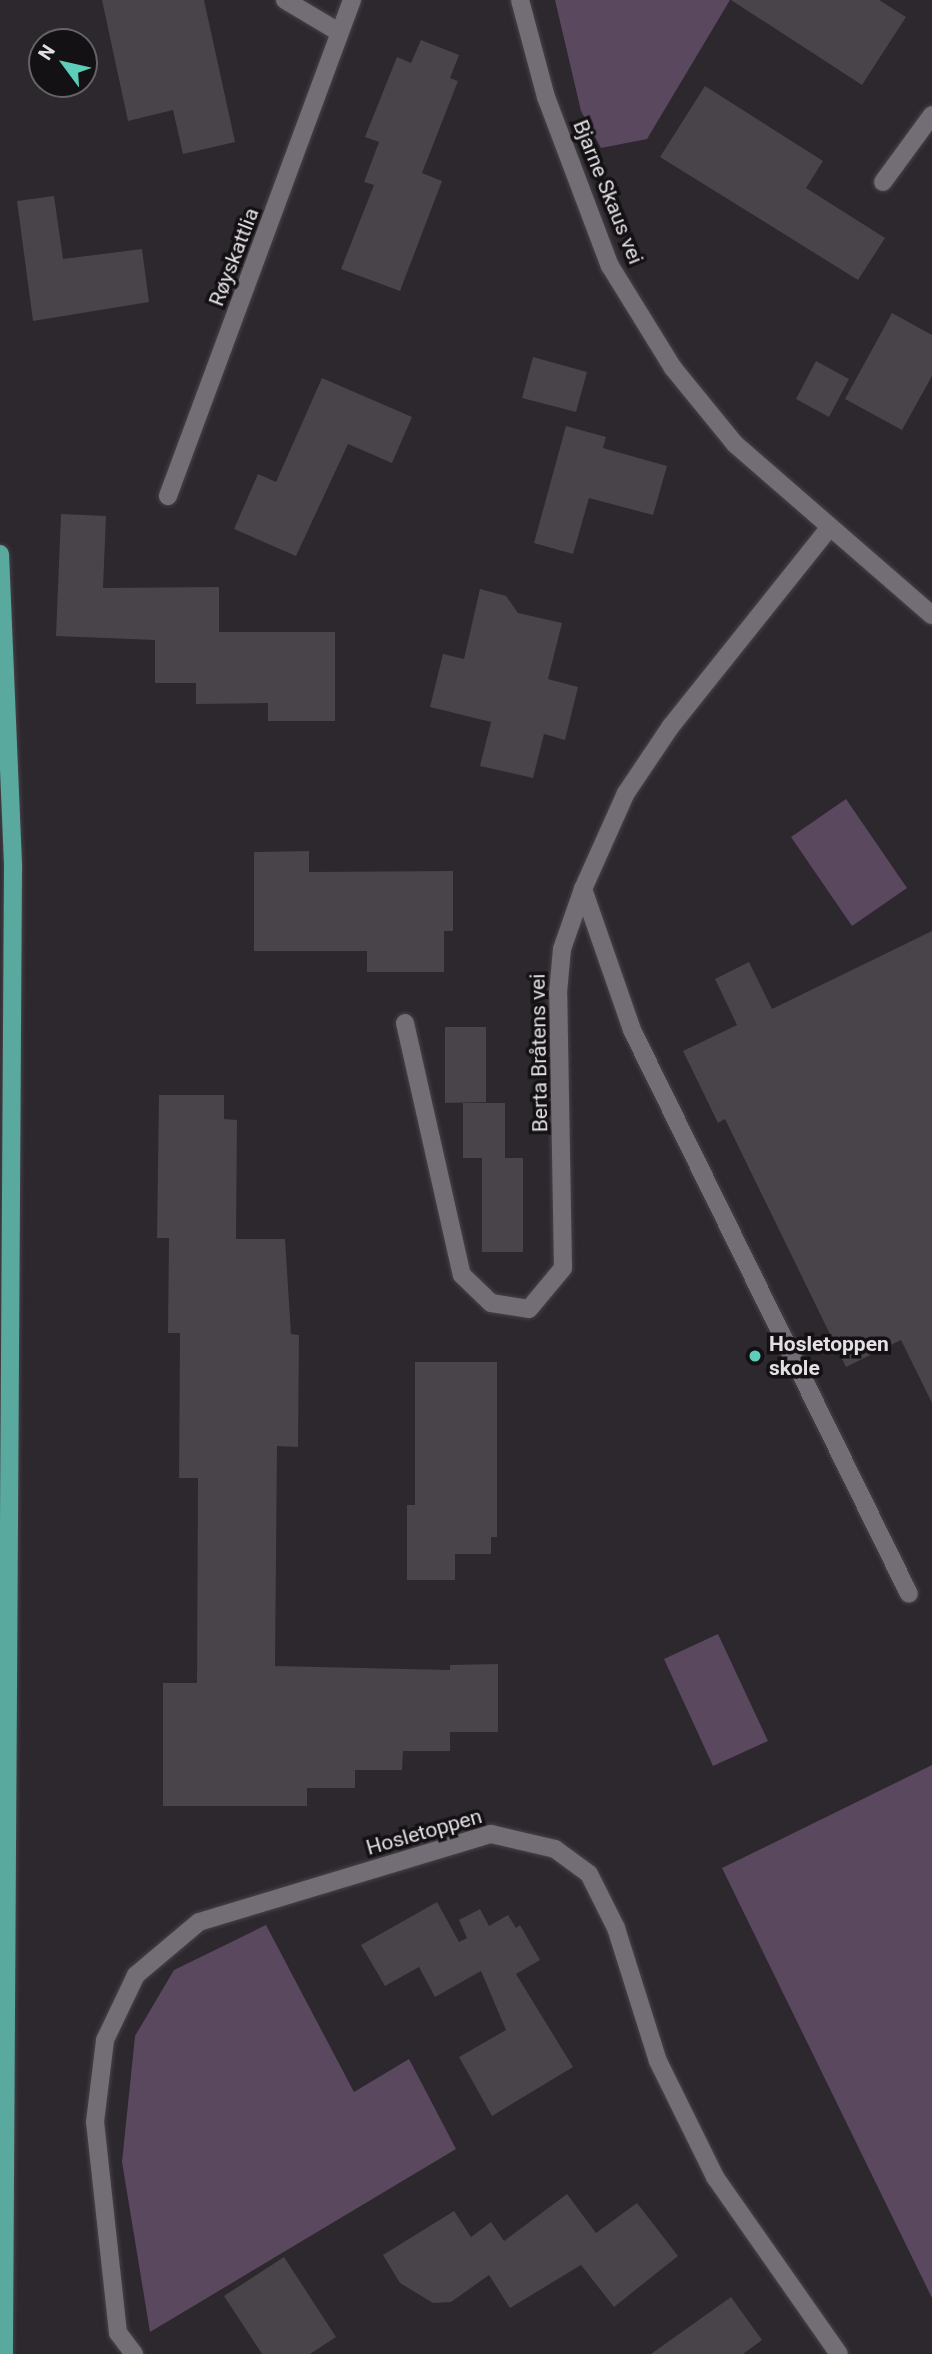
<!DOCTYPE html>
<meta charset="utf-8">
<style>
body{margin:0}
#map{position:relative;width:932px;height:2354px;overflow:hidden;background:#2d272e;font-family:Roboto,sans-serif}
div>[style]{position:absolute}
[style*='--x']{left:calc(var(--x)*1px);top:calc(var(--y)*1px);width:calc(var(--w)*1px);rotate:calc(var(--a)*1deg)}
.green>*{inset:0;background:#59485e}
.building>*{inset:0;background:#49434a}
.roads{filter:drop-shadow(0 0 2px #464247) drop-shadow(0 0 2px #464247)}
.minor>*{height:18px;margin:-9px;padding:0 9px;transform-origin:9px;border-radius:9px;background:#736d75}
.major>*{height:18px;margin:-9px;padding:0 9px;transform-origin:9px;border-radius:9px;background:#5aa99e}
.dots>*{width:19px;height:19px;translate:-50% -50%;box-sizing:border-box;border:4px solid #131114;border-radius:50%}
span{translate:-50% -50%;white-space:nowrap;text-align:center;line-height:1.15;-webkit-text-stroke:7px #131114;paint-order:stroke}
.street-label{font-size:21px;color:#e3dfe3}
.poi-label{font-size:21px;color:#e3dfe3;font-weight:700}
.left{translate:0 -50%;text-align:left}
.north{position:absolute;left:28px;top:28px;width:70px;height:70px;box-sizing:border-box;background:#131114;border:2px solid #666367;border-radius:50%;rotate:303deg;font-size:19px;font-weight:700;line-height:28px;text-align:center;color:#e3dfe3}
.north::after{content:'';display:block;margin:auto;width:24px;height:32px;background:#5dceb9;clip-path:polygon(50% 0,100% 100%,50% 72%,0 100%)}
</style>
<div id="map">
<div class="green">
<div style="clip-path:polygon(555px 0,730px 0,647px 139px,601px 148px,581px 111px)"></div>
<div style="clip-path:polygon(846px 799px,907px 888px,852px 926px,791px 837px)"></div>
<div style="clip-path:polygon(718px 1634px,768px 1741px,713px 1766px,664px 1659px)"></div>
<div style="clip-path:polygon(932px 1765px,932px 2298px,722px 1868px)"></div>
<div style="clip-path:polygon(266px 1925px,354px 2092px,409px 2059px,456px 2149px,150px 2332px,122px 2162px,135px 2036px,174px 1970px)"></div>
</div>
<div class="building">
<div style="clip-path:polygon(102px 0,204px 0,235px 142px,183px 154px,173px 110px,128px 121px)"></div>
<div style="clip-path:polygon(731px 0,879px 0,906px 17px,862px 85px)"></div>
<div style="clip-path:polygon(421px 40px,459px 55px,450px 78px,458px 81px,422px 173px,442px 181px,400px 291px,341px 269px,374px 185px,364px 182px,379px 142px,365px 137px,397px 57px,411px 63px)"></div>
<div style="clip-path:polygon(705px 86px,823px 161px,806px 188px,885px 238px,858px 280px,660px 157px)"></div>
<div style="clip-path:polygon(54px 196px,63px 259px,142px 249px,149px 302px,33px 321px,17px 201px)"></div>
<div style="clip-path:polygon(892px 313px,932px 335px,932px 376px,902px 430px,845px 399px)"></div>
<div style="clip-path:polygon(533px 357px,587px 372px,576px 412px,522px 398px)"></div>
<div style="clip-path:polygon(816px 361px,849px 379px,829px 417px,796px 399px)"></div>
<div style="clip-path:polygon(322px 378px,412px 417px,392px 463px,348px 444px,296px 556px,234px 529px,258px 474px,276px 482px)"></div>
<div style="clip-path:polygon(566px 426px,606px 437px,603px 448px,667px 466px,653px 515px,589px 498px,573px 554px,534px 543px)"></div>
<div style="clip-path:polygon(61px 514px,106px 516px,103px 588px,219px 587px,219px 632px,335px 632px,335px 721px,268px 721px,268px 703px,196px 704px,196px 683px,155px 683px,155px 640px,56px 636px)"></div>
<div style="clip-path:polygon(480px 589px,506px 596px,518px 613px,562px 623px,548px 679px,578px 687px,565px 740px,544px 734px,533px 778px,480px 766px,491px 722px,430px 707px,443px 654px,464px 659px)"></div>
<div style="clip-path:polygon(309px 851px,309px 872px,453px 871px,453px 931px,444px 931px,444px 972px,367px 972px,367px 951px,254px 951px,254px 852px)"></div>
<div style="clip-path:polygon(932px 931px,932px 1403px,901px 1340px,846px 1367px,725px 1119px,718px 1123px,683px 1051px,737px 1025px,715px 979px,749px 962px,772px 1009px)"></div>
<div style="clip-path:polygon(445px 1027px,486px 1027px,486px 1102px,445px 1103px)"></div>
<div style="clip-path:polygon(159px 1095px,224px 1095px,224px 1119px,237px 1120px,236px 1239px,285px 1239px,291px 1334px,299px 1335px,298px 1447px,277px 1446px,275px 1666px,450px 1670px,450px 1665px,498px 1664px,498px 1732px,450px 1732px,450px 1751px,403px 1751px,402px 1770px,355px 1770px,355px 1788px,307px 1788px,307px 1806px,163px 1806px,163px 1683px,197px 1683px,198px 1478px,179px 1478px,180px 1333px,168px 1333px,169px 1238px,157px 1238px)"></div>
<div style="clip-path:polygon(463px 1103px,505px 1103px,505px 1158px,523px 1158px,523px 1252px,482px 1252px,482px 1158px,463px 1158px)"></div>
<div style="clip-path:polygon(415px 1362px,497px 1362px,497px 1537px,491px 1537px,491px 1554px,455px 1554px,455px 1580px,407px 1580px,407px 1505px,415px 1505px)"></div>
<div style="clip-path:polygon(437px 1902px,459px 1942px,467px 1938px,459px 1920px,480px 1909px,489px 1926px,508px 1915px,516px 1928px,520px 1925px,540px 1960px,516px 1974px,573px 2067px,492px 2116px,459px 2057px,506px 2030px,481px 1971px,435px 1997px,419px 1967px,385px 1986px,361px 1945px)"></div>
<div style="clip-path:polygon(567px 2194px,596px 2233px,637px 2203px,678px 2256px,614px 2307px,581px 2265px,510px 2308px,489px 2275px,451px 2302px,433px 2303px,400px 2283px,383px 2255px,454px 2211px,471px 2237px,491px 2222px,504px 2241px)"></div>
<div style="clip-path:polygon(284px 2257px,336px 2337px,310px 2354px,262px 2354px,224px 2296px)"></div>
<div style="clip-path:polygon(731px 2297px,762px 2340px,743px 2354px,651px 2354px)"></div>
</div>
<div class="roads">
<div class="minor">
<div style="--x:285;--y:0;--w:63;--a:30.7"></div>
<div style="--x:520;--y:0;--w:100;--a:75"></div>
<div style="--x:546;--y:97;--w:181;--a:69.3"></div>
<div style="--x:610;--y:266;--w:120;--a:58.3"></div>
<div style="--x:673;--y:368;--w:98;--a:50.8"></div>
<div style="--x:735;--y:444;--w:261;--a:41"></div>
<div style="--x:883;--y:182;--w:83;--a:-53.8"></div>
<div style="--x:168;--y:496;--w:529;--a:-69.65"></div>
<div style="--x:583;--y:889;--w:149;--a:70.8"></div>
<div style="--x:632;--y:1030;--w:628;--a:63.84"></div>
<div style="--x:405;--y:1023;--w:258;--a:77.3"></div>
<div style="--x:462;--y:1275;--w:40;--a:44"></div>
<div style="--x:491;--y:1303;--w:38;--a:9"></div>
<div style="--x:529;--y:1309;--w:53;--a:-50.3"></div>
<div style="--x:563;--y:1268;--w:275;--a:-91"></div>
<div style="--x:558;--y:993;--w:44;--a:-84.8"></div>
<div style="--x:562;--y:949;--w:64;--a:-70.7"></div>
<div style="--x:583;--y:889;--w:105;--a:-65.9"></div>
<div style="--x:626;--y:793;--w:81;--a:-56.1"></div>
<div style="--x:671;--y:726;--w:252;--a:-51.4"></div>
<div style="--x:134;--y:2354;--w:26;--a:-127"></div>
<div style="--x:118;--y:2333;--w:212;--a:-96.2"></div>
<div style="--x:95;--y:2122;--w:83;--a:-83"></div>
<div style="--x:105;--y:2040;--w:72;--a:-64.5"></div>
<div style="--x:136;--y:1975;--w:82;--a:-40.1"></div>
<div style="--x:199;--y:1922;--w:305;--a:-16.8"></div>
<div style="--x:491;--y:1834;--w:66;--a:13.2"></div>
<div style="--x:555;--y:1849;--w:42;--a:36.3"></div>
<div style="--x:589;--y:1874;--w:60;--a:63.4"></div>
<div style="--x:616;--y:1928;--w:139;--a:72.5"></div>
<div style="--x:658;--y:2061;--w:129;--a:63.8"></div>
<div style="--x:715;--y:2177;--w:216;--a:55"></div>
</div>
<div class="major">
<div style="--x:0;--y:554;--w:314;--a:87.6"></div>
<div style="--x:13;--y:868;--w:1486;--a:90.35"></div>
</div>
</div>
<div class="dots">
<div style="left:755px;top:1356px;background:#5dceb9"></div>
</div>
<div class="street-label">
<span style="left:608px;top:192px;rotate:68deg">Bjarne Skaus vei</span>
<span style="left:234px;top:257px;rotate:-69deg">Røyskattlia</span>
<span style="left:539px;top:1053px;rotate:-91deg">Berta Bråtens vei</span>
<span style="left:424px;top:1832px;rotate:-16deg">Hosletoppen</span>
</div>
<div class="poi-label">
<span class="left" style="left:769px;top:1356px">Hosletoppen<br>skole</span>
</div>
<div class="north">N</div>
</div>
